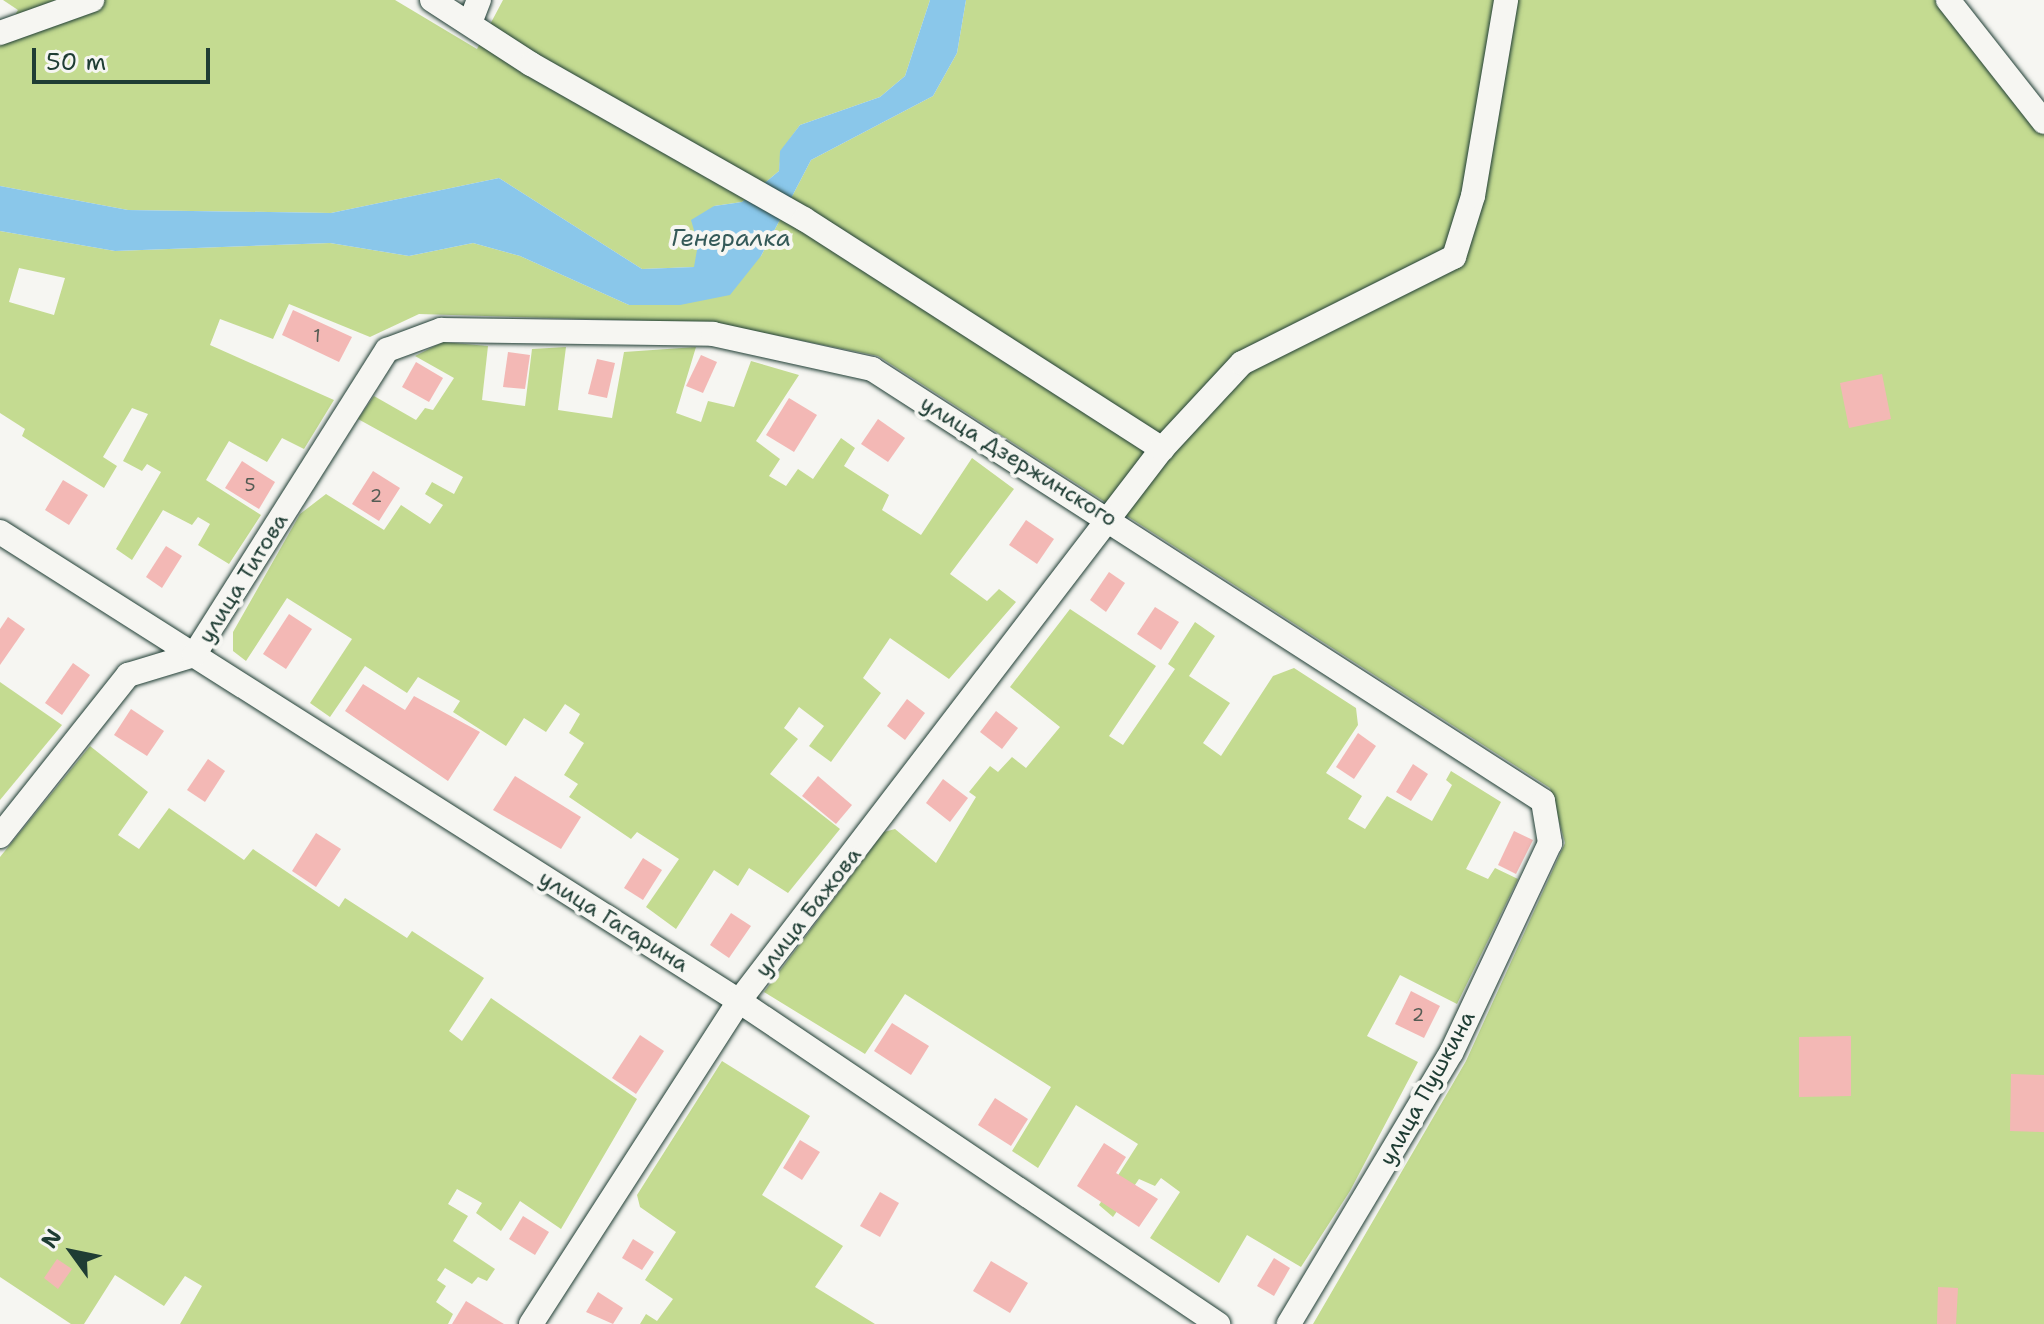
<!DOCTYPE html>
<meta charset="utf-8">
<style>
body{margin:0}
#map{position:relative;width:2044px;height:1324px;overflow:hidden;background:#f6f6f2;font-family:"Shantell Sans",sans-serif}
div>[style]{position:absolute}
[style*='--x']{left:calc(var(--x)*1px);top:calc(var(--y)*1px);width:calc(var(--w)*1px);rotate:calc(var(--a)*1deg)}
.green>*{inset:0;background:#c4db91}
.water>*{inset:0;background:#8ac7ea}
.building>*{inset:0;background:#f3b8b5}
.roads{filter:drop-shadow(0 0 2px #1f3d34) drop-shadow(0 0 2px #1f3d34)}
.minor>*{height:24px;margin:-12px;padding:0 12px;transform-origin:12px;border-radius:12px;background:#f6f6f2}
span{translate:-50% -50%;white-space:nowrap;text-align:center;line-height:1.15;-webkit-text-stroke:8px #f6f6f2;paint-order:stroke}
.number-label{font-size:18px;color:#545c54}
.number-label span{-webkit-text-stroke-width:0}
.street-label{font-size:22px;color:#1f3d34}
.water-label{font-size:24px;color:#345958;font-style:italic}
.north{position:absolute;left:32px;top:1212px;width:80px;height:80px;-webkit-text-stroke:6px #f6f6f2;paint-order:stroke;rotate:303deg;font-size:22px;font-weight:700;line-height:32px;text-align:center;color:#1f3d34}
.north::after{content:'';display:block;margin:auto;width:28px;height:36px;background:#1f3d34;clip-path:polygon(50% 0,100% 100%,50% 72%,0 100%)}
.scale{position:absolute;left:32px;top:48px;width:178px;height:36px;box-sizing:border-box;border:4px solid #1f3d34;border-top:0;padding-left:10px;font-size:24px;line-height:28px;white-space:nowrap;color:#1f3d34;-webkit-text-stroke:6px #f6f6f2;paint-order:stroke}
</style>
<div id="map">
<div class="green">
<div style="clip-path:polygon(3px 0,395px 0,477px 49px,503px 0,930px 0,905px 76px,880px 97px,800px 125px,781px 151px,779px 171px,742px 202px,714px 206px,695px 267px,642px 269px,499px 178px,331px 213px,128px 210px,0 186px,0 40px,18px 10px)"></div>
<div style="clip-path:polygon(evenodd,966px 0,1935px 0,2044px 134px,2044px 1324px,1313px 1324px,1466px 1061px,1565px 843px,1550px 788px,878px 356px,715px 323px,419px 314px,370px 337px,289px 304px,273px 339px,220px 319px,210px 345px,334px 400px,304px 449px,282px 438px,267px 462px,229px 441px,206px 480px,261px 515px,229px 564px,198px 545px,210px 524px,198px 517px,192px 525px,163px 510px,132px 560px,116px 549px,161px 472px,147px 464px,142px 471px,123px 461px,148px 414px,132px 408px,103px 457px,117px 466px,104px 488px,22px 436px,25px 429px,0 413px,0 231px,115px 251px,330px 243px,409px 256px,473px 243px,520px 256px,629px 305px,761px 256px,811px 160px,933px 96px,957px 53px,966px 0,19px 268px,65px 278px,54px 315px,9px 302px,19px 268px)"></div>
<div style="clip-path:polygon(443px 342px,488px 346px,482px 400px,525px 406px,532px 349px,566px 347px,558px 410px,612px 418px,624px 352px,696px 347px,676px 413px,701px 422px,708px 401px,734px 407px,751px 361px,799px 375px,756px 441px,780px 459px,769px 476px,786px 486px,798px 469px,813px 479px,841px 438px,855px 448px,844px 466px,889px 495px,882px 510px,921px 535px,972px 458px,1014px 489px,950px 574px,987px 601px,999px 589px,1016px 602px,949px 679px,890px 638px,863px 678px,881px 693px,831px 762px,809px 746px,824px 726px,799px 707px,784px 728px,798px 739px,770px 774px,840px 829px,788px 893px,749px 868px,738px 886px,714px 870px,676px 929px,646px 907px,679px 859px,637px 832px,631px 839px,569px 797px,578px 784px,564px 775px,584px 743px,569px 733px,580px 714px,565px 704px,546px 732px,524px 718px,506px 746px,453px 712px,460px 701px,418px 677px,407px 693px,365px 666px,330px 717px,310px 703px,352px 639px,287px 598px,246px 661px,233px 651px,233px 632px,300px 514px,326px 494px,384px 530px,401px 505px,430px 524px,443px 505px,425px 494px,432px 482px,454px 494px,463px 477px,358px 419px,374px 396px,416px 420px,425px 408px,433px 410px,454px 378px,415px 356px)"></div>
<div style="clip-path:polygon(1070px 609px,1156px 666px,1109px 736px,1123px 745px,1175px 669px,1168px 664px,1195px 622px,1215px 636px,1189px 676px,1230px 703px,1203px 743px,1221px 756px,1273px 676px,1294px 668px,1356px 708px,1358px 725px,1326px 773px,1362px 796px,1348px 819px,1365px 829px,1387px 796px,1432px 821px,1452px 785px,1446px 780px,1451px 771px,1501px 802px,1466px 869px,1488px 879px,1495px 868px,1518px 879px,1457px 1004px,1400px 975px,1367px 1036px,1418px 1062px,1350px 1191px,1301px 1267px,1247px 1235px,1219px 1283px,1150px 1238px,1180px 1192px,1161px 1178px,1155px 1186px,1139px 1179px,1113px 1217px,1099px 1205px,1138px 1144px,1076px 1105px,1038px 1168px,1012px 1151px,1051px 1087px,905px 994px,865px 1054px,764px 992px,884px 832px,895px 829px,936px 863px,976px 797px,969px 792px,990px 766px,998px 772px,1012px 757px,1026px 768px,1060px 727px,1010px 687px)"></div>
<div style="clip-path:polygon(0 682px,62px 725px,0 800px)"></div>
<div style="clip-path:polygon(90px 746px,148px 792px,118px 835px,139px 849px,169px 808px,244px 860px,253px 849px,339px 907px,345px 898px,407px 938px,412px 931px,484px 978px,449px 1031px,462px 1041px,491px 998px,637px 1099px,561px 1229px,520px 1201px,501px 1231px,476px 1213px,482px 1203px,457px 1189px,448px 1204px,468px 1216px,453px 1241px,495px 1269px,487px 1281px,478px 1277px,472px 1284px,445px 1268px,437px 1280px,446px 1286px,436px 1302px,453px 1314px,448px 1324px,180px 1324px,202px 1286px,185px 1276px,164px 1306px,115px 1275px,84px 1324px,71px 1324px,0 1277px,0 857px)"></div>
<div style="clip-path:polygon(722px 1061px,810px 1116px,762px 1195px,843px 1246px,815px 1287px,875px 1324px,640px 1324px,646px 1314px,657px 1321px,673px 1299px,645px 1280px,676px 1232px,640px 1207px,637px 1195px)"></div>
</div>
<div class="water">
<div style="clip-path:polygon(930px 0,966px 0,957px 53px,933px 96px,811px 160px,761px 256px,730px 295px,680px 305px,629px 305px,520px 256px,473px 243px,409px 256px,330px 243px,115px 251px,0 231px,0 186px,128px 210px,331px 213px,499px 178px,642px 269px,694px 267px,698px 244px,691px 220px,714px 206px,742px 202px,779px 171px,780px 151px,800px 125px,880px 97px,905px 76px)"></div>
</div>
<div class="building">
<div style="clip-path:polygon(293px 310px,352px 337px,339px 362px,282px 335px)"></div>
<div style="clip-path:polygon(508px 352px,530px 355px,525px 389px,503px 387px)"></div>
<div style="clip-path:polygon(701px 355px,717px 362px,703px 393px,686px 386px)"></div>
<div style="clip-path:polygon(597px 359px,615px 363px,607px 398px,588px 394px)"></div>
<div style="clip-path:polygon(416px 362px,443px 378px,429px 402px,402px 387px)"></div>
<div style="clip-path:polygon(1882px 374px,1891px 419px,1849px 428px,1840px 383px)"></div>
<div style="clip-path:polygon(789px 398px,817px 415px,794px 452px,766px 435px)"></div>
<div style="clip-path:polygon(878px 419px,905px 438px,888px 462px,861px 444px)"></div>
<div style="clip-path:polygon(242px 461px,275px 482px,259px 509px,225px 488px)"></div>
<div style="clip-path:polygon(373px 471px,400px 488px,379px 521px,352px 504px)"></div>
<div style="clip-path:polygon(63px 480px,88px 495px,69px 525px,45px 510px)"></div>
<div style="clip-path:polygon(1026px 520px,1054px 539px,1037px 564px,1009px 545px)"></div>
<div style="clip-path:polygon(166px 546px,182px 556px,162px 588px,146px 577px)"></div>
<div style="clip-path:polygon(1109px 572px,1125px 583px,1106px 612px,1090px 600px)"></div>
<div style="clip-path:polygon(1155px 607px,1179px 622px,1161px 650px,1137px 634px)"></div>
<div style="clip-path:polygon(289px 614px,312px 629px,286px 669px,263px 654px)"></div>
<div style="clip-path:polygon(8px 617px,25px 629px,0 665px,0 629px)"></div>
<div style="clip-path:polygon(73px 663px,90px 675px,62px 715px,45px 703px)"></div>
<div style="clip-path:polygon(363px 684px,405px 710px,414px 696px,480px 732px,448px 781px,345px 711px)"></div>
<div style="clip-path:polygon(907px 699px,925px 713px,905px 740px,887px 726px)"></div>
<div style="clip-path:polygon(131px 709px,164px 731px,147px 756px,114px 735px)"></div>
<div style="clip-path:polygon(996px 711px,1018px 728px,1002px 749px,980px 732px)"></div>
<div style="clip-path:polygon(1358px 733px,1376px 746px,1354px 779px,1336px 767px)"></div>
<div style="clip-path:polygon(208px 759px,225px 771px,205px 802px,187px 790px)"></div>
<div style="clip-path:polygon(1413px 764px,1428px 774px,1411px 801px,1396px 792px)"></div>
<div style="clip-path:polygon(515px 776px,581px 817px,561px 849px,493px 810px)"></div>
<div style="clip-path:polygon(818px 776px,852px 805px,836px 824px,802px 796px)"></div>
<div style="clip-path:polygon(943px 779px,968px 798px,950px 822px,926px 803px)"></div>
<div style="clip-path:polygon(1514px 831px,1533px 840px,1516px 874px,1498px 865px)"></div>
<div style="clip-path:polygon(316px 833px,341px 849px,316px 887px,292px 871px)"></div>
<div style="clip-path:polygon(643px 858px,662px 870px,643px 900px,624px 888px)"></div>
<div style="clip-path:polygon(731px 913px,751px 926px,729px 958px,710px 945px)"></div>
<div style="clip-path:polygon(1411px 991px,1440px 1006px,1424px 1038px,1395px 1024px)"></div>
<div style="clip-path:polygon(892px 1023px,929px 1046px,911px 1075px,874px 1051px)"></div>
<div style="clip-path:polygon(640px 1035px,664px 1051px,636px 1094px,612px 1078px)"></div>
<div style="clip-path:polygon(1851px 1036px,1851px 1096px,1799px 1097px,1799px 1037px)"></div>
<div style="clip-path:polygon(2011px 1074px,2044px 1075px,2044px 1132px,2010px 1131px)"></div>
<div style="clip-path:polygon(995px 1098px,1028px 1119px,1011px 1146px,978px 1125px)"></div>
<div style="clip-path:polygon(800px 1140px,820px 1152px,802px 1180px,783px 1168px)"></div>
<div style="clip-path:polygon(1104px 1143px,1126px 1157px,1116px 1173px,1158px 1199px,1139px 1227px,1077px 1186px)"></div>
<div style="clip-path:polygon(880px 1192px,899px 1203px,880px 1237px,860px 1226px)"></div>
<div style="clip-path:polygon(523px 1216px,549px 1232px,535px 1255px,509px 1239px)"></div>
<div style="clip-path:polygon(633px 1239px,654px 1252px,642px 1270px,622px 1258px)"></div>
<div style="clip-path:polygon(1274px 1258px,1290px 1268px,1274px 1296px,1257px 1286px)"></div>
<div style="clip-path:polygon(57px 1259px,72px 1269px,58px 1289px,44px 1278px)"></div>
<div style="clip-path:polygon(991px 1261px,1028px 1283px,1010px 1313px,973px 1291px)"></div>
<div style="clip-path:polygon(1938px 1287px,1958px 1288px,1956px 1324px,1937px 1324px)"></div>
<div style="clip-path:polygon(598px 1292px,623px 1308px,613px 1324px,586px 1312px)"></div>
<div style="clip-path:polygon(466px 1301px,504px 1324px,452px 1324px)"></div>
</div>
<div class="roads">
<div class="minor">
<div style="--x:432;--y:0;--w:118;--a:32.9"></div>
<div style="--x:531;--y:64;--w:314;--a:29.6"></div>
<div style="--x:804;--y:219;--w:426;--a:32.7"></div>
<div style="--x:1948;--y:0;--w:155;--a:51.8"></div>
<div style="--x:470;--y:23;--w:25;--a:-69"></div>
<div style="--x:0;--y:33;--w:98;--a:-19.7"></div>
<div style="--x:0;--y:532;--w:875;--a:32.4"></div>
<div style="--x:739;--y:1001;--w:578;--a:33.99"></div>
<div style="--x:0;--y:836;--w:206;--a:-51.5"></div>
<div style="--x:128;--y:675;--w:69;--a:-16.9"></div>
<div style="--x:194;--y:655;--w:361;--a:-57.7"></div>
<div style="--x:387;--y:350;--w:58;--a:-20.3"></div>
<div style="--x:441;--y:330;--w:272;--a:0.8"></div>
<div style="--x:713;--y:334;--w:163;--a:12.4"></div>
<div style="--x:872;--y:369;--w:798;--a:32.77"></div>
<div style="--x:1543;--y:801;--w:43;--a:80.5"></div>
<div style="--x:1550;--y:843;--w:232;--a:115.2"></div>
<div style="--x:1451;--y:1053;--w:316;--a:120.9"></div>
<div style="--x:531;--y:1324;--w:384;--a:-57.2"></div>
<div style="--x:739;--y:1001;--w:695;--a:-52.54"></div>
<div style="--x:1162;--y:449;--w:117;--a:-47.1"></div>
<div style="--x:1242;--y:363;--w:237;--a:-26.6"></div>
<div style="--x:1454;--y:257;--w:64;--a:-72.7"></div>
<div style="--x:1473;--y:196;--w:199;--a:-80.4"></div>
</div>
</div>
<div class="number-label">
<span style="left:317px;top:336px">1</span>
<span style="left:250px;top:485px">5</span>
<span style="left:376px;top:496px">2</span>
<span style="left:1418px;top:1015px">2</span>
</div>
<div class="street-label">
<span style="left:1019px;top:461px;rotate:32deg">улица Дзержинского</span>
<span style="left:243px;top:578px;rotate:-58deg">улица Титова</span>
<span style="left:808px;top:912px;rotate:-52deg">улица Бажова</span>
<span style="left:614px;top:921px;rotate:32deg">улица Гагарина</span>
<span style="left:1427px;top:1088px;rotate:-61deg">улица Пушкина</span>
</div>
<div class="water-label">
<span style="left:731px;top:239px">Генералка</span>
</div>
<div class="north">N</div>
<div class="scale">50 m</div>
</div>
